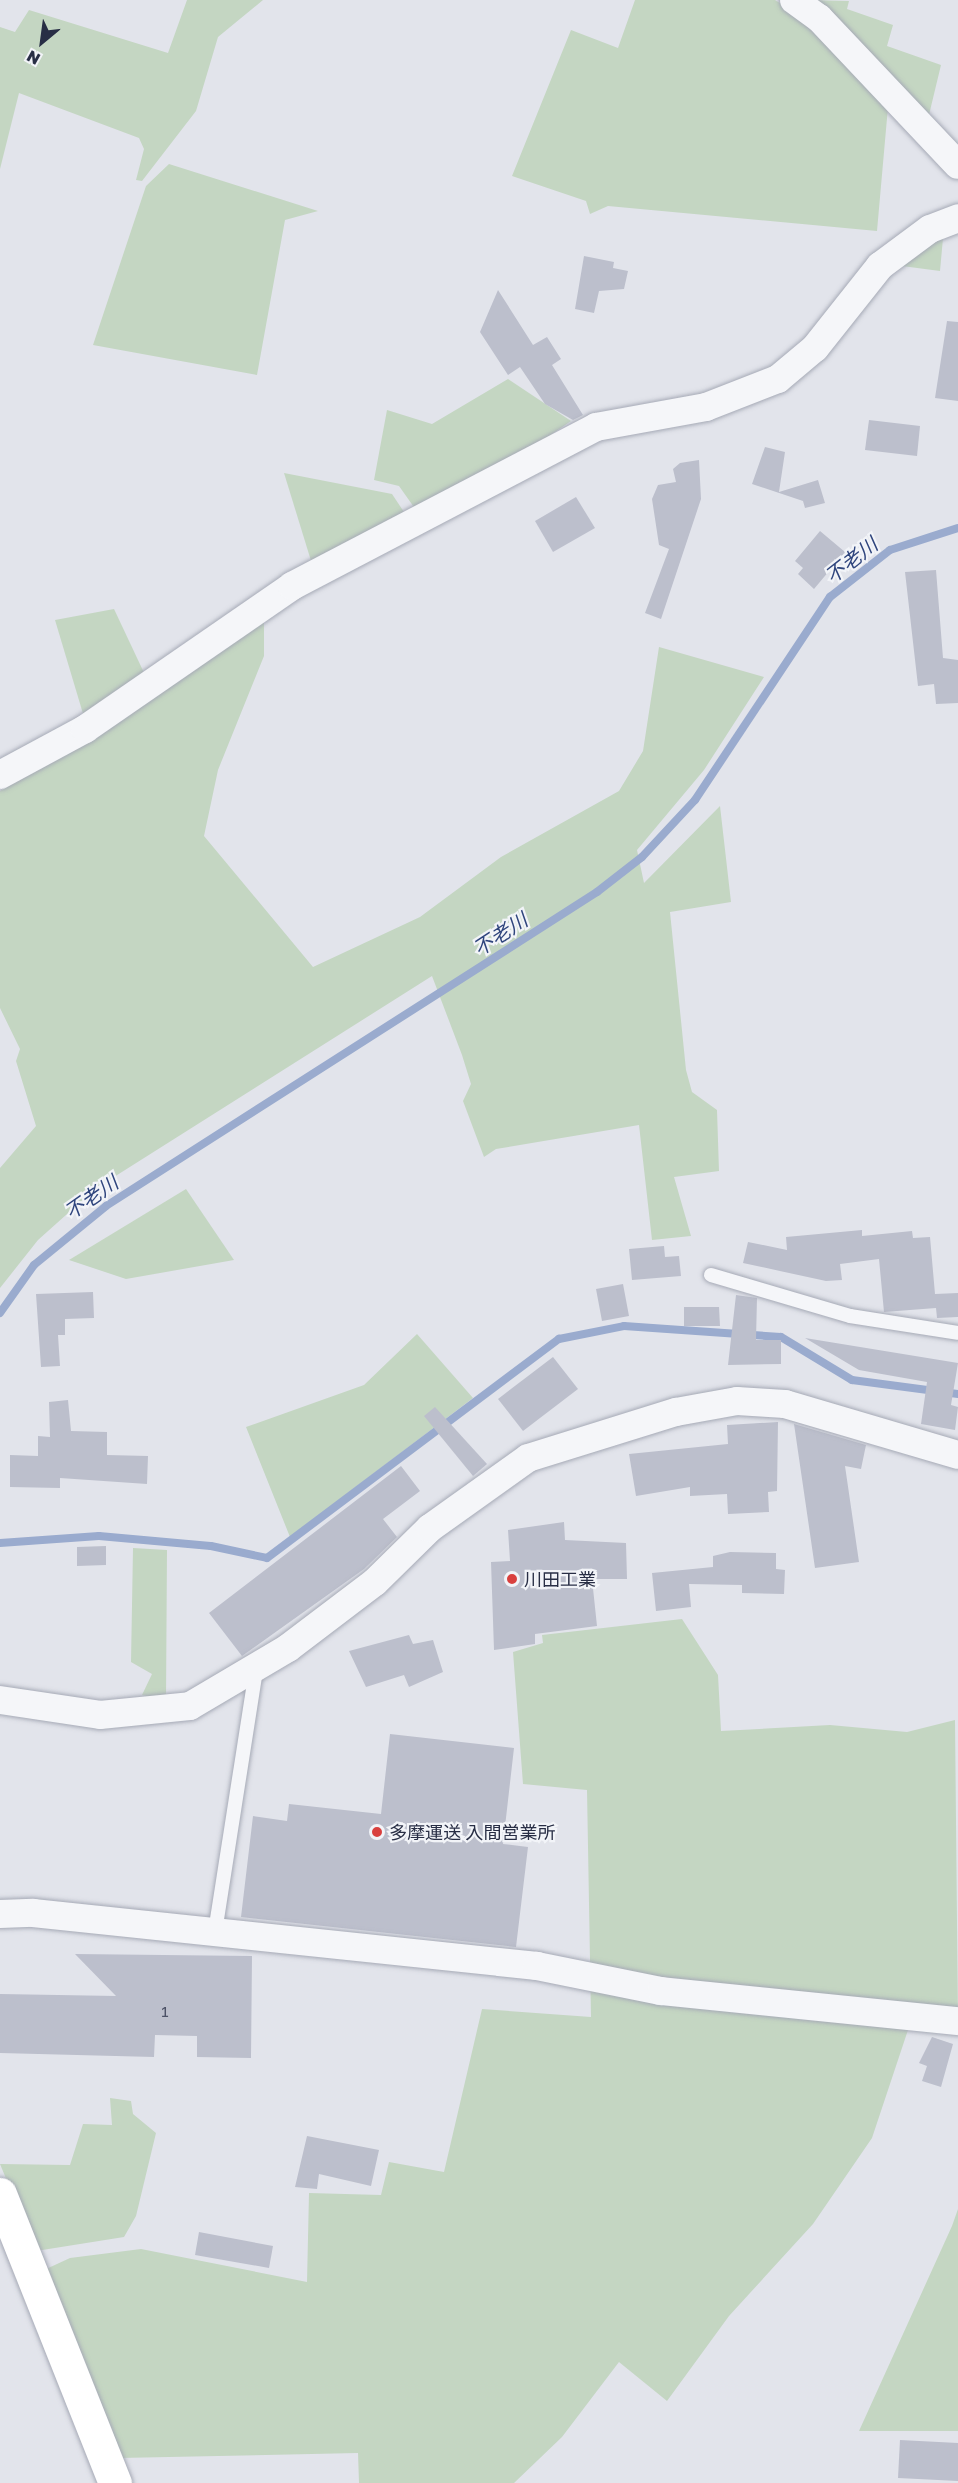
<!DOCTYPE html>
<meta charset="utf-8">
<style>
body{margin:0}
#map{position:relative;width:958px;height:2483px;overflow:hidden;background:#e2e4eb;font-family:"Golos Text","Noto Sans JP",sans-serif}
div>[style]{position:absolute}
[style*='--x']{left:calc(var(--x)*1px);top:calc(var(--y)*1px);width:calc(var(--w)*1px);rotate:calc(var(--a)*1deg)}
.green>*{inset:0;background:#c4d6c2}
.stream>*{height:8px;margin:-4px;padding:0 4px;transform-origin:4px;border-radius:4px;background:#9aabce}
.building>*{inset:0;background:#bcbfcc}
.roads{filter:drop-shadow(0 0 2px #a6aab6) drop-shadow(0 0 2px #a6aab6)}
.lane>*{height:14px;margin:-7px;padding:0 7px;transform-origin:7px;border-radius:7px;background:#f5f6f9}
.street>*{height:28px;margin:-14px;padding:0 14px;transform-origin:14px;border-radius:14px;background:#f5f6f9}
.secondary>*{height:33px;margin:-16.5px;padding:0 16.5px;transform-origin:16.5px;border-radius:16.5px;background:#fff}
.dots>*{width:16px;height:16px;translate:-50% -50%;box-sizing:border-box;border:3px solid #f2f4f8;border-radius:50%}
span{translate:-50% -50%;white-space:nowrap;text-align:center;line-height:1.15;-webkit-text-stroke:4.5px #f2f4f8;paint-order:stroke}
.number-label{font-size:15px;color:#4d5267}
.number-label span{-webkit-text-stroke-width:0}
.poi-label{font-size:18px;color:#282e45}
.left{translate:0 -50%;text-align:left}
.water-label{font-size:20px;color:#2f457d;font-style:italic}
.north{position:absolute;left:12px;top:12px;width:60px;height:60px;-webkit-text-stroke:4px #f2f4f8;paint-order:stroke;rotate:209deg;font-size:16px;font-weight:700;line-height:24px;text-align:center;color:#282e45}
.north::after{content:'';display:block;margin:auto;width:21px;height:27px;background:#282e45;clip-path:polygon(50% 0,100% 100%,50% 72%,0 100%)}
</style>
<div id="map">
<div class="green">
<div style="clip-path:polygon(187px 0,263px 0,218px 37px,196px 111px,142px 181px,136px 180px,144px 149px,139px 138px,19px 93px,0 169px,0 27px,15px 32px,29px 10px,168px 53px)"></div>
<div style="clip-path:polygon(635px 0,775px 0,796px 13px,888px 107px,877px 231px,608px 206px,590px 214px,586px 201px,512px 176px,571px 30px,618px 48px)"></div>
<div style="clip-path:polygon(807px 0,849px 1px,847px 9px,893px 25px,887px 46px,941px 65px,928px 119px)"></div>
<div style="clip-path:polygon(169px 164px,318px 211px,285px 220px,257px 375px,93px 345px,146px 186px)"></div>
<div style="clip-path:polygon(943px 238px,940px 271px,902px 266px,919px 250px)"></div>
<div style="clip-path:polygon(508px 379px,571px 421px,520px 456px,416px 510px,399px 486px,374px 480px,387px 410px,432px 424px)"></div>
<div style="clip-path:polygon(284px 473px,392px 494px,408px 518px,312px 564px)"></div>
<div style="clip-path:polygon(114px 609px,146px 677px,84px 717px,55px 620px)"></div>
<div style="clip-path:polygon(264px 620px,264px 656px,218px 770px,204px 836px,313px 967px,420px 917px,501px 857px,619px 791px,643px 751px,659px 647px,764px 677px,704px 770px,637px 850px,644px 883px,720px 806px,731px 902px,670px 912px,686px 1070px,692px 1092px,717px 1110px,719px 1171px,674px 1177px,691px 1236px,652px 1240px,639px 1125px,496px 1149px,484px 1157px,463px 1101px,471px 1084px,462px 1055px,432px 976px,95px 1189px,38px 1240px,0 1288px,0 1168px,36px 1126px,16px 1061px,20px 1049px,0 1008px,0 791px)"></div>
<div style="clip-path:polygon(186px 1189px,234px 1260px,126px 1279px,69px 1260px)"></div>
<div style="clip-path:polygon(417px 1334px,473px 1398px,290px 1537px,246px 1427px,364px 1385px)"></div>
<div style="clip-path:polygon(133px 1548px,167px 1550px,166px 1700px,142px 1695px,152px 1674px,131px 1662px)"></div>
<div style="clip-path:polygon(682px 1619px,718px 1675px,721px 1731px,830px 1725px,907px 1732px,955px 1720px,958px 2023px,912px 2018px,872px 2138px,813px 2224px,729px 2316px,667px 2401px,619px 2362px,562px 2437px,514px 2483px,359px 2483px,358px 2453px,119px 2458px,44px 2270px,70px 2258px,141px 2249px,307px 2282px,309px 2193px,381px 2195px,389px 2162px,444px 2172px,482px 2009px,591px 2017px,587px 1790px,523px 1784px,513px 1652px,543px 1643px,542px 1635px)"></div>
<div style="clip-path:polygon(110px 2098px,131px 2101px,133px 2114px,156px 2133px,136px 2216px,124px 2237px,36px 2251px,0 2164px,70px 2165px,83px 2124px,112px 2125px)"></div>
<div style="clip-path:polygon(958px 2209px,958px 2431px,859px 2431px,952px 2226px)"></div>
</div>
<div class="stream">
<div style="--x:0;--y:1313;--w:59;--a:-54.7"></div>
<div style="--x:34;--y:1265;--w:93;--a:-39.3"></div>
<div style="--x:106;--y:1206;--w:583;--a:-32.6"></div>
<div style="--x:597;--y:892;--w:57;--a:-37.9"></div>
<div style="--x:642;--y:857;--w:78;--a:-47.1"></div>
<div style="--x:695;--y:800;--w:244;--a:-56.4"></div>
<div style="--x:830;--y:597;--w:76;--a:-38.1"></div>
<div style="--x:890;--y:550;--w:71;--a:-17.9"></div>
<div style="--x:0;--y:1543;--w:99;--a:-4"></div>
<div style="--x:99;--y:1536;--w:112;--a:5.1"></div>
<div style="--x:211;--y:1546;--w:57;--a:12.1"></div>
<div style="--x:267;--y:1558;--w:365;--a:-36.9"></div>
<div style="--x:559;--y:1339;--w:66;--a:-11.3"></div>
<div style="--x:624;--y:1326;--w:157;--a:4"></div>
<div style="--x:781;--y:1337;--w:83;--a:31.2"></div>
<div style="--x:852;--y:1380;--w:107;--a:7.5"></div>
</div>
<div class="building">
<div style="clip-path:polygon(584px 256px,614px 262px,613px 268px,628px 271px,624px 289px,599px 291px,594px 313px,575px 309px)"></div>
<div style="clip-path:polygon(498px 290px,533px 345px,547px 337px,561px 359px,552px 365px,583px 415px,573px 420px,545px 404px,520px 367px,508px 375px,480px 332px)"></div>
<div style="clip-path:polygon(947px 321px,958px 322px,958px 401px,935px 398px)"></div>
<div style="clip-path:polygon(869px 420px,920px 426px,917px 456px,865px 450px)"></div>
<div style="clip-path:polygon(765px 447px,785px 452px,779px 492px,818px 480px,825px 503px,805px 508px,803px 501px,752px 484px)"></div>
<div style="clip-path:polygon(699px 460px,701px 499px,661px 619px,645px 613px,669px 549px,659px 545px,652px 499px,658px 485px,676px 482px,673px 469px,680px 463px)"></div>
<div style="clip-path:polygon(576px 497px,595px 528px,553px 552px,535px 521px)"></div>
<div style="clip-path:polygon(820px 531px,845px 552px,814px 589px,798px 574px,803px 568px,795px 561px)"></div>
<div style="clip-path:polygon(936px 570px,943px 658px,958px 660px,958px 703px,936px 704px,934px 684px,918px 686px,905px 572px)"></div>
<div style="clip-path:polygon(862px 1230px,862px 1236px,912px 1231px,913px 1238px,930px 1237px,935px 1294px,958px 1293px,958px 1317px,937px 1318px,936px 1308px,884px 1312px,879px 1259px,840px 1264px,842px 1280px,826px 1281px,743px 1263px,748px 1242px,787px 1250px,786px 1237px)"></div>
<div style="clip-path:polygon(664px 1246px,665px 1257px,679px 1256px,681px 1276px,632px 1280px,629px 1249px)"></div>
<div style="clip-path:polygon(623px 1284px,629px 1316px,602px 1321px,596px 1289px)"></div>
<div style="clip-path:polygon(93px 1292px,94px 1318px,65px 1319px,65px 1335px,58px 1335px,60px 1366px,41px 1367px,36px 1294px)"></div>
<div style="clip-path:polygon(736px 1295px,757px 1298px,756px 1340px,781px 1340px,781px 1364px,728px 1365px)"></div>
<div style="clip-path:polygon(684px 1307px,719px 1307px,720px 1326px,684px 1326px)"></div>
<div style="clip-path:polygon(805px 1338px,958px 1363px,951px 1405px,958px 1407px,955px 1430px,921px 1424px,927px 1382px,859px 1370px)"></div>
<div style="clip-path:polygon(553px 1357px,578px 1389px,523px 1431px,498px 1399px)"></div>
<div style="clip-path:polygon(68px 1400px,71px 1431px,107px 1432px,107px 1455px,148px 1456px,147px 1484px,60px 1478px,60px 1488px,10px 1487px,10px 1455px,38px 1456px,38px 1436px,50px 1437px,49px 1402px)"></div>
<div style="clip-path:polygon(435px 1407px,487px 1464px,473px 1476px,424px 1416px)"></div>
<div style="clip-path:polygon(778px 1422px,777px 1491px,768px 1492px,769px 1512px,728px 1514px,727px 1494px,690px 1496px,690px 1487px,636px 1496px,629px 1454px,728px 1444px,727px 1425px)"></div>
<div style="clip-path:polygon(794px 1424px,866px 1445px,861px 1469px,845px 1466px,859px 1562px,815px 1568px)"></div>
<div style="clip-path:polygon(401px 1466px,420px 1491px,383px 1519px,397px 1537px,364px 1569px,242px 1656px,209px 1613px)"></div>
<div style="clip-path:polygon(564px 1522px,565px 1540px,626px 1543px,627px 1579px,592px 1579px,597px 1626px,535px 1634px,535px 1644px,494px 1650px,491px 1562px,510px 1561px,508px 1530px)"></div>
<div style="clip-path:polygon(106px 1546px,106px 1565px,77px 1566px,77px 1547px)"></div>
<div style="clip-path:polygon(730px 1552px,776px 1553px,776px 1569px,785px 1570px,784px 1594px,742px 1593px,742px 1585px,689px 1584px,691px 1607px,656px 1611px,652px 1573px,713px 1567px,713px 1556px)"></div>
<div style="clip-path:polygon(409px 1635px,413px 1644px,433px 1640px,443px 1672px,409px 1687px,404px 1675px,366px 1687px,349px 1651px)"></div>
<div style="clip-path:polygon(390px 1734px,514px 1748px,503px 1844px,528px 1847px,516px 1947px,241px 1917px,253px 1816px,287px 1821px,289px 1804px,381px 1814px)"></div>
<div style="clip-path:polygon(75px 1954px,252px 1956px,251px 2058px,197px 2057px,197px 2036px,155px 2035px,154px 2057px,0 2053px,0 1994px,116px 1996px)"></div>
<div style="clip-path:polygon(932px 2037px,953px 2044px,941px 2087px,922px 2081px,927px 2066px,919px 2063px)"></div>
<div style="clip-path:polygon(307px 2136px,379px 2150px,371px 2186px,319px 2174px,317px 2189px,295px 2187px)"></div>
<div style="clip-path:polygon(199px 2232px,273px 2246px,269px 2268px,195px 2255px)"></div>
<div style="clip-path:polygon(900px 2440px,958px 2443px,958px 2481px,898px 2478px)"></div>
</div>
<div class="roads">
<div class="lane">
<div style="--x:711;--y:1275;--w:145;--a:16.4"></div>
<div style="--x:850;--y:1316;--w:109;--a:8.9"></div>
<div style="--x:215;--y:1932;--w:264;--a:-81.1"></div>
</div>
<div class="street">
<div style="--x:794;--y:0;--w:31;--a:36"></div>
<div style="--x:819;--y:18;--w:202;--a:46.6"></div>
<div style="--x:0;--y:775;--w:97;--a:-28.4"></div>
<div style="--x:85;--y:729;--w:252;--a:-34.6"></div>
<div style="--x:292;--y:586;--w:343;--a:-27.6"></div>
<div style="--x:596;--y:427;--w:112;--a:-10.3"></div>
<div style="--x:706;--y:407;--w:77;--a:-21.3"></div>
<div style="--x:778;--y:379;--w:48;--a:-40"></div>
<div style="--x:815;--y:348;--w:105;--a:-51.6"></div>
<div style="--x:880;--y:266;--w:62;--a:-36.5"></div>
<div style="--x:930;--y:229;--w:30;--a:-21"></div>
<div style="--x:0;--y:1700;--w:101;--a:8.5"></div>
<div style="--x:100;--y:1715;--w:90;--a:-5.7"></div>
<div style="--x:190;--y:1706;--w:114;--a:-30.6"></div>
<div style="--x:288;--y:1648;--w:109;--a:-37.2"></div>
<div style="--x:375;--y:1582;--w:77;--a:-44.5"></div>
<div style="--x:430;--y:1528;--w:120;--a:-35.5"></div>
<div style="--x:528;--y:1458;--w:155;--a:-17.3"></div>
<div style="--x:676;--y:1412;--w:62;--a:-10.2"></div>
<div style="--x:737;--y:1401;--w:48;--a:3.6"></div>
<div style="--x:785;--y:1404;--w:180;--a:16.4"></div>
<div style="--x:0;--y:1914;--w:33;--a:-2"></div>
<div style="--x:33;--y:1913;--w:507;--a:6"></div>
<div style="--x:537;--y:1966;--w:126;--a:11.4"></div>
<div style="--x:661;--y:1991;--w:299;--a:5.8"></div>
</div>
<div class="secondary">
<div style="--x:0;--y:2194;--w:311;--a:68.3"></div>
</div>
</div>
<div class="dots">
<div style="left:512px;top:1579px;background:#d9403e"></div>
<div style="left:377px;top:1832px;background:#d9403e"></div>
</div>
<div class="number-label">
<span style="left:165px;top:2012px">1</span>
</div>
<div class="poi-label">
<span class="left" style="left:524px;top:1579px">川田工業</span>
<span class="left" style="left:389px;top:1832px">多摩運送 入間営業所</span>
</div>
<div class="water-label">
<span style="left:851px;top:560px;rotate:-38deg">不老川</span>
<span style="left:500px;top:934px;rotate:-33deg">不老川</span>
<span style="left:91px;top:1197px;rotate:-35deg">不老川</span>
</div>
<div class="north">N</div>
</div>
